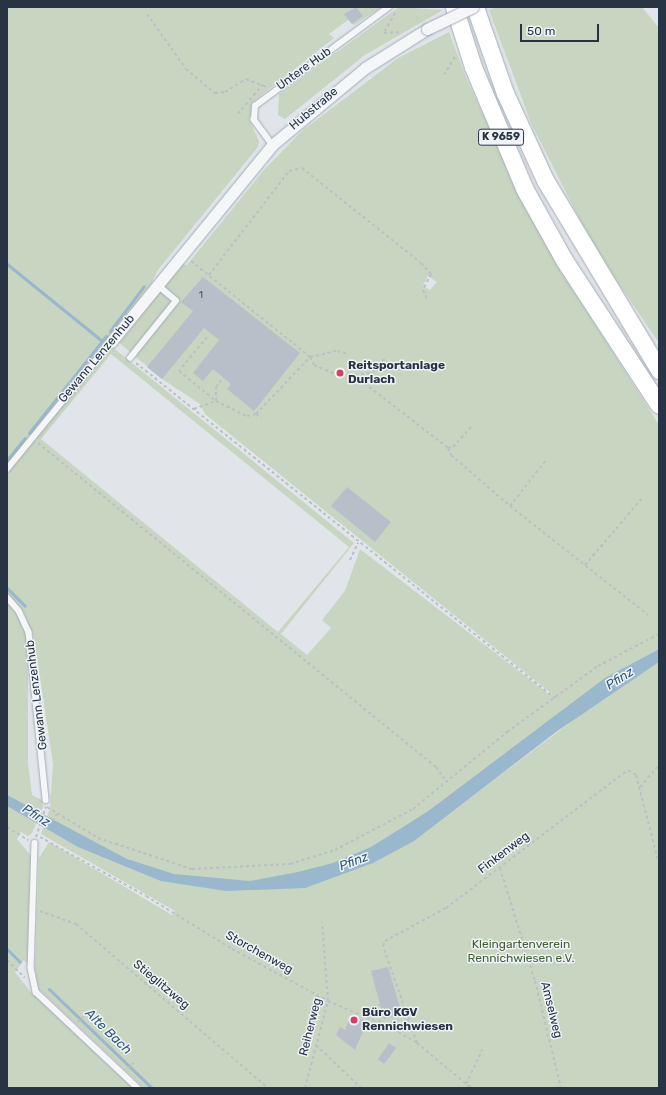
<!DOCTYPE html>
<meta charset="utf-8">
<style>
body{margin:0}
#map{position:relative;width:666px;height:1095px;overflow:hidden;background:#e1e5ea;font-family:Rubik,sans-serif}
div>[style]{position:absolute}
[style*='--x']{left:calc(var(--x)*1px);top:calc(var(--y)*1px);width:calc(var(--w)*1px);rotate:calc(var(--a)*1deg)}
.green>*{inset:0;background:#c8d5c1}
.water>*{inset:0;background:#99b7cd}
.stream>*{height:3px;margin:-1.5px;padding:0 1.5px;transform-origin:1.5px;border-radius:1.5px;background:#99b7cd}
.building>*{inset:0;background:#b7bfc8}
.path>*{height:2px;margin-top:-1px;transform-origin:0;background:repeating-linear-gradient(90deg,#bbc0c5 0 3px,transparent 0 6px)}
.roads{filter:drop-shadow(0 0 1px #a6acb5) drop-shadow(0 0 1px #a6acb5)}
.service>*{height:5.5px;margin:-2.75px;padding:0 2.75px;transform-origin:2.75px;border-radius:2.75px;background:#f4f6f8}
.minor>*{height:11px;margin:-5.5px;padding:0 5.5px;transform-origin:5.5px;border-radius:5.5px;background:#f4f6f8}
.primary>*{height:17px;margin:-8.5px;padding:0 8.5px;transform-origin:8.5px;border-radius:8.5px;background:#fff}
.bridges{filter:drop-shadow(0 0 1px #a6acb5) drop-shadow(0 0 1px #a6acb5)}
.minor-bridge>*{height:11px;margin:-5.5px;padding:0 5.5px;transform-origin:5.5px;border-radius:5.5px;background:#f4f6f8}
.dots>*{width:11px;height:11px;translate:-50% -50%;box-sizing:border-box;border:2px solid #f0f4f8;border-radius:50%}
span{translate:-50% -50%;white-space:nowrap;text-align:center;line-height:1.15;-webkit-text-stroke:3px #f0f4f8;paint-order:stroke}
.number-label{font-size:10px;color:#4c5764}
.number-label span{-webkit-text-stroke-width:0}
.shield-label span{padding:1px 3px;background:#f0f4f8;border:1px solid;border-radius:3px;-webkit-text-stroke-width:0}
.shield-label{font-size:11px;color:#283443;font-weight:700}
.street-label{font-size:12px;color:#283443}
.poi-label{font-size:12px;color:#283443;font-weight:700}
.left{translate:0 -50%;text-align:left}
.park-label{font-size:12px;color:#416034}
.water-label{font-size:13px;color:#2f587a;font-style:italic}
.frame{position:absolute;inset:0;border:8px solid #283443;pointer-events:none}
.scale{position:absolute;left:520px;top:24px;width:79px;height:18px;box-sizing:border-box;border:2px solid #283443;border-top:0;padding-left:5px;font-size:12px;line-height:14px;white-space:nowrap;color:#283443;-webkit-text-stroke:3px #f0f4f8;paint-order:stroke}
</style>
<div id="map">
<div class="green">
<div style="clip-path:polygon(7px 7px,382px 7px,354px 25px,348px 20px,329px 34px,334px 38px,255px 100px,249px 119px,259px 141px,258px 147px,158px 270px,148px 290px,112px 336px,7px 464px)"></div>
<div style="clip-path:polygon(399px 7px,443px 10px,365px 55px,285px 119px,278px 115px,279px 94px)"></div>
<div style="clip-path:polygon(497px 7px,642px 7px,659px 28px,659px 343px,592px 244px,531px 123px,489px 10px)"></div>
<div style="clip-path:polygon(evenodd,449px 32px,466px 78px,531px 216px,564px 275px,659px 425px,659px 649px,627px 666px,450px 795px,458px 807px,596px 703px,659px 662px,659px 1088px,144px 1088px,38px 988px,35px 969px,39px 858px,49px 842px,172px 915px,175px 911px,41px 834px,50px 808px,53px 764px,34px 637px,24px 613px,7px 593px,7px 473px,111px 346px,354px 543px,281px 634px,307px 655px,331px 628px,322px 620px,345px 591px,360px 549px,550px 695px,552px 694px,205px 414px,200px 404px,162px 379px,117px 341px,181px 264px,187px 265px,264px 170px,302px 131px,398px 58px,449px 32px,428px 276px,437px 282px,430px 290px,423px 286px,428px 276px,449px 32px,111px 354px,349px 547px,278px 632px,41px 439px,111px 354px)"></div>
<div style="clip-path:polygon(7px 602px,22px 621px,28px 636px,28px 763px,32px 795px,42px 800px,43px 807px,32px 833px,28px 836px,21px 832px,17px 839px,32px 857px,29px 966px,24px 960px,15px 972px,30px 991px,133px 1088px,7px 1088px)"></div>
</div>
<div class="water">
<div style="clip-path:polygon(659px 649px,659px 662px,556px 732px,414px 841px,373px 863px,305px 888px,226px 891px,161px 881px,78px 847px,7px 806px,7px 795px,127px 859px,174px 874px,250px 881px,298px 872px,333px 863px,371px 847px,427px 812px,605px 678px)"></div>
</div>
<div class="stream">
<div style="--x:7;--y:264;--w:122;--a:39"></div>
<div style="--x:110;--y:331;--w:56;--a:-52.9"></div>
<div style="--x:29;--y:433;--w:124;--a:-51.6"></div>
<div style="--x:7;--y:460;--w:28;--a:-51"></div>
<div style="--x:7;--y:588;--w:25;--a:45"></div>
<div style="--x:7;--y:949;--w:18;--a:45"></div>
<div style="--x:49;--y:989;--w:143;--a:43.9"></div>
</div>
<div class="building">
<div style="clip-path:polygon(356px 7px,363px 16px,352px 24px,344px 14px)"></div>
<div style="clip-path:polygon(203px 277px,300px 353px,254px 411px,227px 389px,231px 384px,213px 369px,203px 381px,193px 373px,219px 340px,204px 328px,162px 379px,147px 367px,193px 311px,181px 302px)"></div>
<div style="clip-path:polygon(347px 487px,391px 522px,375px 542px,331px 506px)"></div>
<div style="clip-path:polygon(388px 967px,402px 1014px,384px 1019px,371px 971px)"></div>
<div style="clip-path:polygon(351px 1015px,367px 1022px,355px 1050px,336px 1035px,340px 1027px,345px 1030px)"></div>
<div style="clip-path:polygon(389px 1043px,396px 1048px,384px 1064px,378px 1059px)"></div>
</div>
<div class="path">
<div style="--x:395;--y:13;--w:23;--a:119"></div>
<div style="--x:384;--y:33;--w:18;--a:-3"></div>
<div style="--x:147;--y:14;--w:67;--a:54.7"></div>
<div style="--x:186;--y:69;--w:38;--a:40"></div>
<div style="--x:215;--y:93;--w:10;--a:-6"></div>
<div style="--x:225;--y:92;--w:25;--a:-32"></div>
<div style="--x:246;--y:79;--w:22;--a:21"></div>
<div style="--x:444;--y:75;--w:21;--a:-59"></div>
<div style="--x:238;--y:114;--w:38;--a:-50"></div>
<div style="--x:191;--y:261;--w:153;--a:38.9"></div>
<div style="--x:310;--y:357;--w:28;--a:-13"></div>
<div style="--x:337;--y:351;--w:12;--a:14"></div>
<div style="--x:209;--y:275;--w:131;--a:-52.4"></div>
<div style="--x:289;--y:171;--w:13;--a:-13"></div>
<div style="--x:302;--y:168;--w:152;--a:38.6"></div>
<div style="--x:421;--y:263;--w:15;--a:48"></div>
<div style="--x:431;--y:274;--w:18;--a:117"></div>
<div style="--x:423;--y:290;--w:11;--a:68"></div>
<div style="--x:207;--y:337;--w:44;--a:129.5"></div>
<div style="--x:179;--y:371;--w:48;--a:39"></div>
<div style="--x:136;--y:363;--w:538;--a:38.66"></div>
<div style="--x:355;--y:376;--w:118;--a:37.7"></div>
<div style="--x:448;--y:448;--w:5;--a:-11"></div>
<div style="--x:453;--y:447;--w:27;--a:-48"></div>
<div style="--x:216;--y:401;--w:14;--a:-90"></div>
<div style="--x:216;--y:387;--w:34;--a:-52"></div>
<div style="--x:194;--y:409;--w:23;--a:-20"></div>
<div style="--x:216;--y:401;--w:34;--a:26"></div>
<div style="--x:247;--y:416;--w:9;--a:-13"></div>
<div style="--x:256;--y:414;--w:79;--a:-46.5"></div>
<div style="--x:310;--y:357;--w:9;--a:63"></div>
<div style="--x:314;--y:365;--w:23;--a:23"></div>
<div style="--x:335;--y:374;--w:20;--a:6"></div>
<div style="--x:355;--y:376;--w:21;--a:-14"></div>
<div style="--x:375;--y:371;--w:18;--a:-52"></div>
<div style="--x:256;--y:414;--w:7;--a:34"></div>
<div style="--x:38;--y:443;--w:513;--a:39.15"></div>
<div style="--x:436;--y:767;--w:19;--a:54"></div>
<div style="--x:448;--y:448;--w:8;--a:67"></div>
<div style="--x:451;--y:455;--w:78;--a:40.8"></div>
<div style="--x:510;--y:506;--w:176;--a:38.3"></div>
<div style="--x:510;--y:506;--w:58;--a:-52"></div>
<div style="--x:350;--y:560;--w:19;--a:-65"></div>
<div style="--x:585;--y:565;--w:89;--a:-49.5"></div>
<div style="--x:640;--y:787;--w:29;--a:-49"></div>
<div style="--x:47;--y:807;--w:60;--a:31.3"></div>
<div style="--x:98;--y:838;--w:99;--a:18.3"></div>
<div style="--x:192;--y:869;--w:98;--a:-2.9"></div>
<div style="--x:290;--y:864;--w:47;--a:-17.3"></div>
<div style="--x:335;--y:850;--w:88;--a:-27.7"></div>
<div style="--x:413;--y:809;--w:122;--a:-39.3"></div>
<div style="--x:507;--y:732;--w:112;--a:-36"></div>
<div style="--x:598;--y:666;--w:69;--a:-27.7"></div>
<div style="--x:53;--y:821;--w:8;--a:-60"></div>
<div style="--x:7;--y:827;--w:25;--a:32"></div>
<div style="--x:36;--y:837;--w:32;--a:-72"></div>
<div style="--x:40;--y:837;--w:121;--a:29.1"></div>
<div style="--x:146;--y:896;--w:101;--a:31.6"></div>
<div style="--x:232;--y:949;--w:109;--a:28.4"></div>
<div style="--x:328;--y:1001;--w:71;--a:23.3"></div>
<div style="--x:393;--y:1029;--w:28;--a:30"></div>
<div style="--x:417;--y:1043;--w:70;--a:39.8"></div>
<div style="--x:500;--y:868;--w:118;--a:72.8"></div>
<div style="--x:535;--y:981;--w:110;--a:76.3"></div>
<div style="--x:40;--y:911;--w:38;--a:20"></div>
<div style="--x:76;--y:924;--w:253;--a:40.5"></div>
<div style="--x:7;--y:960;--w:25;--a:45"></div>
<div style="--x:78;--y:1022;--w:8;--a:-45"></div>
<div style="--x:379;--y:1023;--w:6;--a:-59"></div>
<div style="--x:382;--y:1018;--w:14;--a:-102"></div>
<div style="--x:393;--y:1029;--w:10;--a:-11"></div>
<div style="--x:403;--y:1027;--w:9;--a:-63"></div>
<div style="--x:417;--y:1043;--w:103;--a:-109.3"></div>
<div style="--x:383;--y:946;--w:5;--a:-68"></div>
<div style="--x:385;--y:941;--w:69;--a:-28.4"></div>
<div style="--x:446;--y:908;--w:228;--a:-37.2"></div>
<div style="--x:628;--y:770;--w:9;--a:32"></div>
<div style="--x:636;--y:775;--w:92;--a:75.5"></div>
<div style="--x:316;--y:1045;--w:62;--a:43.7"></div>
<div style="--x:128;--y:1069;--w:9;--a:-49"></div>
<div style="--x:466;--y:1084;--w:38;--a:-65"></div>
<div style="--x:305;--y:1088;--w:90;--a:-75.2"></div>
<div style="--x:328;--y:1001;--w:79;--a:-94.3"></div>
</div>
<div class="roads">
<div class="service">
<div style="--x:272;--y:145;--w:31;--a:-126"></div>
<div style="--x:254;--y:120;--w:14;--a:-86"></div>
<div style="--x:255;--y:106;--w:167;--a:-36.5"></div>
<div style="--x:130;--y:358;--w:73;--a:-51.1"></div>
<div style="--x:176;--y:301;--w:25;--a:-140"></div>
<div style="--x:7;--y:469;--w:164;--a:-50.7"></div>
<div style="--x:7;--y:597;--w:18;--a:49"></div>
<div style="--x:19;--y:611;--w:23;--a:65"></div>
<div style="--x:29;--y:632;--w:169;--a:84.2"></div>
<div style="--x:35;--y:843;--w:125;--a:91.8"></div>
<div style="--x:31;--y:968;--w:25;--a:78"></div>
<div style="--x:36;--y:992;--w:140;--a:43.3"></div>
</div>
<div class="minor">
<div style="--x:111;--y:342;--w:254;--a:-50.7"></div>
<div style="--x:272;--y:145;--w:121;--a:-39.6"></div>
<div style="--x:365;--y:68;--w:73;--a:-32.2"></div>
</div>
<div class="primary">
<div style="--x:454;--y:7;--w:63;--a:72.4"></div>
<div style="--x:473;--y:67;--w:131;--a:67.1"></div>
<div style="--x:524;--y:188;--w:82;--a:60.9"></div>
<div style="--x:564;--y:260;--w:173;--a:56.8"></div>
<div style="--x:475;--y:7;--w:91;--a:70.8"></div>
<div style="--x:505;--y:93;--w:96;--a:65.3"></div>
<div style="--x:545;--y:180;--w:222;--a:59"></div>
</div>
</div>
<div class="bridges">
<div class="minor-bridge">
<div style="--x:427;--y:29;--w:51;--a:-25.6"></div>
</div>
</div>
<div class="dots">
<div style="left:340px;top:373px;background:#d83d64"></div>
<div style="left:354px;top:1020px;background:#d83d64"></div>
</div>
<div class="number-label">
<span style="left:201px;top:296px">1</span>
</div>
<div class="shield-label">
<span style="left:501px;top:137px">K 9659</span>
</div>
<div class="street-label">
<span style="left:304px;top:69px;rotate:-36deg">Untere Hub</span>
<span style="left:314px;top:109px;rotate:-40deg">Hubstraße</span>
<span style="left:97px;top:359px;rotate:-50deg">Gewann Lenzenhub</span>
<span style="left:37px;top:695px;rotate:-97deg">Gewann Lenzenhub</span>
<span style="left:504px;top:853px;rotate:-37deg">Finkenweg</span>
<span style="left:259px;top:953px;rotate:29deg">Storchenweg</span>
<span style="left:161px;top:985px;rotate:40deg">Stieglitzweg</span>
<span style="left:551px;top:1010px;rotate:76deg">Amselweg</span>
<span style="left:311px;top:1027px;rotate:-76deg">Reiherweg</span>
</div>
<div class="poi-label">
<span class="left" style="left:348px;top:373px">Reitsportanlage<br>Durlach</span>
<span class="left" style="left:362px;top:1020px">Büro KGV<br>Rennichwiesen</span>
</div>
<div class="park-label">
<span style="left:521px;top:952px">Kleingartenverein<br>Rennichwiesen e.V.</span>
</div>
<div class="water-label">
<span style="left:620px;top:679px;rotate:-32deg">Pfinz</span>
<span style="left:36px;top:816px;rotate:32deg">Pfinz</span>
<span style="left:354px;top:862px;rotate:-21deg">Pfinz</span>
<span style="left:108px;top:1032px;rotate:44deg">Alte Bach</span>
</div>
<div class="frame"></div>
<div class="scale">50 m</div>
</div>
